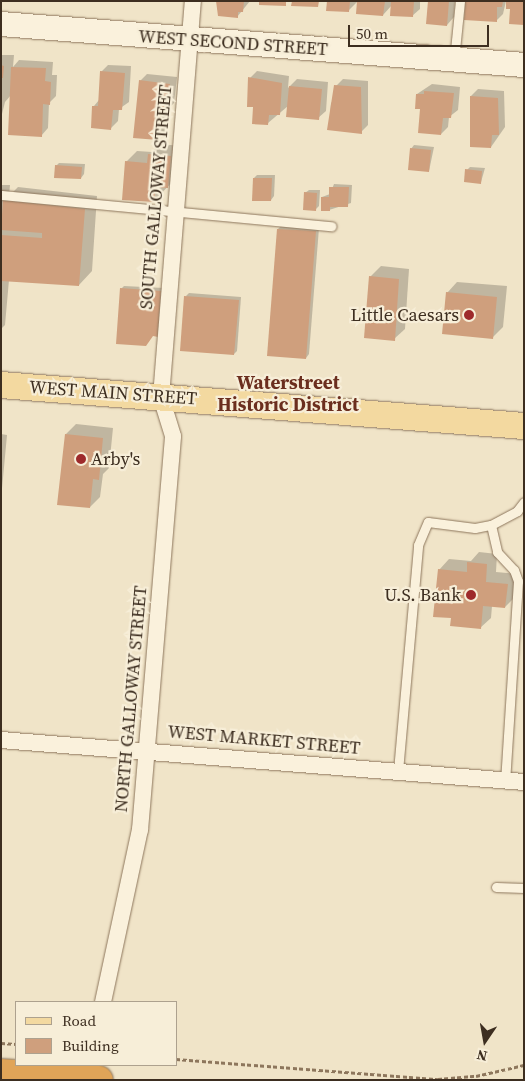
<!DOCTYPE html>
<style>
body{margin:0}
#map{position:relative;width:525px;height:1081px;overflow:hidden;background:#f0e4c8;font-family:"Source Serif 4",serif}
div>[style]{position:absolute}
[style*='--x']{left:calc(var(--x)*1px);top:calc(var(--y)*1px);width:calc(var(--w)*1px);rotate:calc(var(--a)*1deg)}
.shadow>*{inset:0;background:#0003}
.building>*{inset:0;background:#cf9f7d}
.path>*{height:3px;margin-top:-1.5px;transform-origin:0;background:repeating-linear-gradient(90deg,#8d765c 0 4px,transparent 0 6.5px)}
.roads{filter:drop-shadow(0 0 1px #8d765c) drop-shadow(0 0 1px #8d765c)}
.lane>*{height:9px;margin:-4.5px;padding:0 4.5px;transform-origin:4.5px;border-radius:4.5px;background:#faf1dc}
.street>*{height:16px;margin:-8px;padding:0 8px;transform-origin:8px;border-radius:8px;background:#faf1dc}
.secondary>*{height:24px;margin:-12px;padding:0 12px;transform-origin:12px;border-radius:12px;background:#faf1dc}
.primary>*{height:26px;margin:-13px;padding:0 13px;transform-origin:13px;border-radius:13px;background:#f3d9a0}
.highway>*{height:28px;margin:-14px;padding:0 14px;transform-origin:14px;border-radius:14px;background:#e0a458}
.dots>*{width:14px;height:14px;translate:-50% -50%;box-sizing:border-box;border:2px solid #f7eed8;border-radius:50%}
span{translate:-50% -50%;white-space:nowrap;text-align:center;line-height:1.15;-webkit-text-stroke:4.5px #f7eed8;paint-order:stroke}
.street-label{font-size:18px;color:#3d2e20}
.poi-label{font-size:18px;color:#3d2e20}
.right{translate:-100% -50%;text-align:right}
.left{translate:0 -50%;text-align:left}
.neighbourhood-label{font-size:19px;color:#6b2e1e;font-weight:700}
.frame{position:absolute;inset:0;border:2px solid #3d2e20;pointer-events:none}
.legend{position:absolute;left:15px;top:1001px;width:162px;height:65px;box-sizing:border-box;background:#f7eed8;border:1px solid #ada18e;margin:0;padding:6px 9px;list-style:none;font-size:15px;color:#3d2e20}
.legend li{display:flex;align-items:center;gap:10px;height:25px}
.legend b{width:25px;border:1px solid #ada18e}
.north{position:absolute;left:460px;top:1016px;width:50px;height:50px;-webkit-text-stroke:4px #f7eed8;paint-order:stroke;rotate:192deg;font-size:14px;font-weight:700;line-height:20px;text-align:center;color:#3d2e20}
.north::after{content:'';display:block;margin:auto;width:18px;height:22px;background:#3d2e20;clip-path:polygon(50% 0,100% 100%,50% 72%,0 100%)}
.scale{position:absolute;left:348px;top:25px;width:141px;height:22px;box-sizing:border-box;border:2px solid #3d2e20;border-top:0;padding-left:6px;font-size:15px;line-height:18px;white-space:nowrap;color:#3d2e20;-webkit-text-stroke:4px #f7eed8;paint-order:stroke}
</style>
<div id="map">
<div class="shadow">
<div style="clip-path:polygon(217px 1px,250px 1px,237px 17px,217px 9px)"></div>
<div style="clip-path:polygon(328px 1px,420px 1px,420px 9px,412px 16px,392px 5px,383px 15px,358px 1px,348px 11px)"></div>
<div style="clip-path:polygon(429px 1px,455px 1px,454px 17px,447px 25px)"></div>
<div style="clip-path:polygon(466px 1px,506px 1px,503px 14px,496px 21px)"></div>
<div style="clip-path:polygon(1px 55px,14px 55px,13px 67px,19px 60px,53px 62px,52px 75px,57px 75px,56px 96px,49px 103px,48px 128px,41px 136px,11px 95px,5px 102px,1px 118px)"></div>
<div style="clip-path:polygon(108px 65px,131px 66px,129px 102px,119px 109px,118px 121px,111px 128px,94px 106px,99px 100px,101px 72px)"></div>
<div style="clip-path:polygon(257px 71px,289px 76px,288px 88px,297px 79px,328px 82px,326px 111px,318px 118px,288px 106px,268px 123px,254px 106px,250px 78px)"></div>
<div style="clip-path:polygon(147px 74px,177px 77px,174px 103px,167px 110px,165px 132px,157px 139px,140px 81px)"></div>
<div style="clip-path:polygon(343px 79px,368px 81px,368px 125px,361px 132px,329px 129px,331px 103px,334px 100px,336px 86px)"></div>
<div style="clip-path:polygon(432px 84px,460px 87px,458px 110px,449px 117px,448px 127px,441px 134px,421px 108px,417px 94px)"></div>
<div style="clip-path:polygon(478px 89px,504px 91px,505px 127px,491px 147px,471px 96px)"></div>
<div style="clip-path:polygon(160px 144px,181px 146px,178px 176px,154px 201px,126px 162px,137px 151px,152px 152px)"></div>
<div style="clip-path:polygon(414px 145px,434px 147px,429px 171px,411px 149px)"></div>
<div style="clip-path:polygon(59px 163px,85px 164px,84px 174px,81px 178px,56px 166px)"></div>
<div style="clip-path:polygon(470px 167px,485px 168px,481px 182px,467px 170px)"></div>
<div style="clip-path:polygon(257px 175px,275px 175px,274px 196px,271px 200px,254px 178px)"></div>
<div style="clip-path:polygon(334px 184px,352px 185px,351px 203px,329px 210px,322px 197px,330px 194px)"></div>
<div style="clip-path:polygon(1px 185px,10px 185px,9px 196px,18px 187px,97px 196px,92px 271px,79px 285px,9px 280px,5px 325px,1px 329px)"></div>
<div style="clip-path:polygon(309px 190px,320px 190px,319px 206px,316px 209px,305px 193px)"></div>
<div style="clip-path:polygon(281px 226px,319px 228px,309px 354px,306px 358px,278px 229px)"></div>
<div style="clip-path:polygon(381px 266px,409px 269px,405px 329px,394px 339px,370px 277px)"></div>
<div style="clip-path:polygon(457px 282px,507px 286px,503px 327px,493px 337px,447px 293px)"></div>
<div style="clip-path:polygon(124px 286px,164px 288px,161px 332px,121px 289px)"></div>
<div style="clip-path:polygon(189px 293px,241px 297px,237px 351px,234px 354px,186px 296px)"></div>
<div style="clip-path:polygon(76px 424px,113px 428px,109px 468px,103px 474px,100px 497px,90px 507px,66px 434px)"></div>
<div style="clip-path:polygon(1px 434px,7px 435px,1px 499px)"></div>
<div style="clip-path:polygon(479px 552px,497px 554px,496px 572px,517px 574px,516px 596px,505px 607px,492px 606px,491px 618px,480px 628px,452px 617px,439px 570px,449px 559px,471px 561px)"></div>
</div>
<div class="building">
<div style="clip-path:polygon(216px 1px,244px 1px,243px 12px,238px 12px,238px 18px,218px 16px)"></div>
<div style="clip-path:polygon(259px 1px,286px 1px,286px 6px,259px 5px)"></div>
<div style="clip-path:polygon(292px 1px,319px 1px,318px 7px,291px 6px)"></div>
<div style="clip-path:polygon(327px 1px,350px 1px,349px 12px,326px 11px)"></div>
<div style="clip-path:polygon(357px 1px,385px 1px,383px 16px,356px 14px)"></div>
<div style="clip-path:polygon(391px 1px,414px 1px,413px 17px,390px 16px)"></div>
<div style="clip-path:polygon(428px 1px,449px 1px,447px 26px,426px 24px)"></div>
<div style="clip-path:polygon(465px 1px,503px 1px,502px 7px,497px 7px,497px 22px,464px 20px)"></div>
<div style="clip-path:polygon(506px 1px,524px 1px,524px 25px,509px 24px,510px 9px,506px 9px)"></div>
<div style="clip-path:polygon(1px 65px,4px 66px,3px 78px,1px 78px)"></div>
<div style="clip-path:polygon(11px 67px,46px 68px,45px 81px,51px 82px,50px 105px,43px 104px,42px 137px,8px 135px)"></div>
<div style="clip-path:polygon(100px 71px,125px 73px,122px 110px,113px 110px,111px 130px,91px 128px,92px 106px,98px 106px)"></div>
<div style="clip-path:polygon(248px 77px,282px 83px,280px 115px,269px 115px,268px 125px,252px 124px,253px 107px,247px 107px)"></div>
<div style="clip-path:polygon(139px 80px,170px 84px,168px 111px,161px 111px,158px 140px,133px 138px)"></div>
<div style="clip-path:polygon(334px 85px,361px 87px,362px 134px,327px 130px)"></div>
<div style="clip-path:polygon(289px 86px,322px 89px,319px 120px,286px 117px)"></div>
<div style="clip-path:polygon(424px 91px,454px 93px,451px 118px,443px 118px,441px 135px,418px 133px,420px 109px,415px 109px,416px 94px,424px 94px)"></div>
<div style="clip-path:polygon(470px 96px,498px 98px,499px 135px,492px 135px,491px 148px,470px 147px)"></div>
<div style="clip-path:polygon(410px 148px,431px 150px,429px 172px,408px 170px)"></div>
<div style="clip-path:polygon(148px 154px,171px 156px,168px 188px,156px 187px,154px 202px,122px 200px,125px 161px,147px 163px)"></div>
<div style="clip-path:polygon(55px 165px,82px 167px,81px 179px,54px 178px)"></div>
<div style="clip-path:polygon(465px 169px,482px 171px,481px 184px,464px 182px)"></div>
<div style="clip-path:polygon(253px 178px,272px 178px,271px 201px,252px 201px)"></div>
<div style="clip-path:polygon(329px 187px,349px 187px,348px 207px,330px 207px,330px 211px,321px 211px,321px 197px,329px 197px)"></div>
<div style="clip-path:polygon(304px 192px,317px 193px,316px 211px,303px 210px)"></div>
<div style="clip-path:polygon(3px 200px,85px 209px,79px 286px,1px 281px,1px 235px,42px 238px,42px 233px,1px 230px)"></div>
<div style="clip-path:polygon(277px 229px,316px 231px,306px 359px,267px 356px)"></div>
<div style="clip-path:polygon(369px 276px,399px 279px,395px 341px,364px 338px)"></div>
<div style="clip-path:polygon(120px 288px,161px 291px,158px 337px,153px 336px,146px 346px,116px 344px)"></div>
<div style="clip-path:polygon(446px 292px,497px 297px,493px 339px,442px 334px)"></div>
<div style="clip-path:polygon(184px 296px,239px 300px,234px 355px,180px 351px)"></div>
<div style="clip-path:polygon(65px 434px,103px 438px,99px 480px,93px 479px,90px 508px,57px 505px)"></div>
<div style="clip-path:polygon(467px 562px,487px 564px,486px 582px,508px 584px,505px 608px,483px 606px,481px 629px,450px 626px,451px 618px,433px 617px,438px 569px,467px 572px)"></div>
</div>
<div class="path">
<div style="--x:1;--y:1043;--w:15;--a:4"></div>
<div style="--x:176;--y:1059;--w:263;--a:4.4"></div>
<div style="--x:438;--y:1079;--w:38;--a:-5"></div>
<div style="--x:476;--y:1076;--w:49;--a:-12.9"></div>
</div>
<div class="roads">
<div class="lane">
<div style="--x:454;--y:60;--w:59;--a:-84.2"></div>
<div style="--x:1;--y:195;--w:332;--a:5.4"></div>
<div style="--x:491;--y:525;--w:28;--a:77"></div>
<div style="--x:497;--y:552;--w:25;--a:47"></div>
<div style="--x:514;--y:570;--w:12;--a:70"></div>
<div style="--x:518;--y:581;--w:199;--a:93.7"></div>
<div style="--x:398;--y:771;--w:227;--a:-84.9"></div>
<div style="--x:418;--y:545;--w:25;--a:-67"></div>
<div style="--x:428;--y:522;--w:47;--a:7.3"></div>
<div style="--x:475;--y:528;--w:16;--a:-11"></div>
<div style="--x:491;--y:525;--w:30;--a:-28"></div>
<div style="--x:517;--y:511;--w:11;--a:-52"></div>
<div style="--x:496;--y:887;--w:28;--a:2"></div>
</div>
<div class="street">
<div style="--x:1;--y:740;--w:525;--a:4.59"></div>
<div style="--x:103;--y:1002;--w:176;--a:-77.9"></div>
<div style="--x:140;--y:830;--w:395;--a:-85.2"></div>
<div style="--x:173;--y:436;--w:41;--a:-107.1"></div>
<div style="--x:161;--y:397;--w:397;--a:-85.4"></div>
</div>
<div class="secondary">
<div style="--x:1;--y:24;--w:525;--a:4.48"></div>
</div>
<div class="primary">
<div style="--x:1;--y:385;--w:525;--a:4.48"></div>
</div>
<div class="highway">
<div style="--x:1;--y:1073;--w:98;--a:4.1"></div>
</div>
</div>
<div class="dots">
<div style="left:469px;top:315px;background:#9e2a2b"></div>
<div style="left:81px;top:459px;background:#9e2a2b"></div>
<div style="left:471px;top:595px;background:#9e2a2b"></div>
</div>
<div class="street-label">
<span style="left:233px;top:43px;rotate:4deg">WEST SECOND STREET</span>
<span style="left:156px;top:197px;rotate:-85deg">SOUTH GALLOWAY STREET</span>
<span style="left:113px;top:393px;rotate:4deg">WEST MAIN STREET</span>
<span style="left:131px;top:699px;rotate:-85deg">NORTH GALLOWAY STREET</span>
<span style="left:264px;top:740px;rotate:5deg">WEST MARKET STREET</span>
</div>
<div class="poi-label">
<span class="right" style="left:459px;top:315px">Little Caesars</span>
<span class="left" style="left:91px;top:459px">Arby's</span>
<span class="right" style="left:461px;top:595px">U.S. Bank</span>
</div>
<div class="neighbourhood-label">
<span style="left:288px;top:394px">Waterstreet<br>Historic District</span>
</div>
<div class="frame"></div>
<ul class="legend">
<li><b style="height:6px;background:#f3d9a0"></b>Road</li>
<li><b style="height:14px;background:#cf9f7d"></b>Building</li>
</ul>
<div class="north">N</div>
<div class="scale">50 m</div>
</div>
